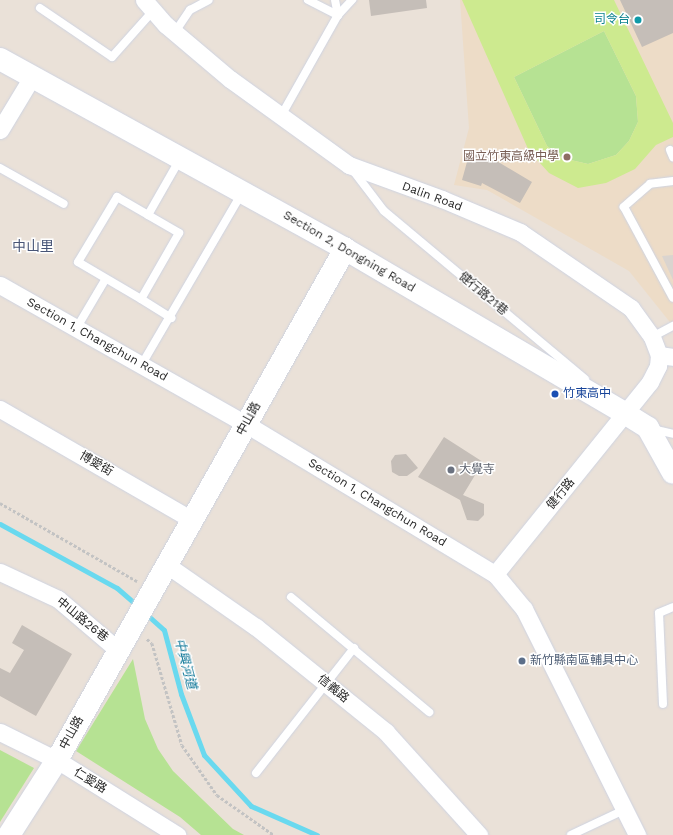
<!DOCTYPE html>
<meta charset="utf-8">
<style>
body{margin:0}
#map{position:relative;width:673px;height:835px;overflow:hidden;background:#eae1d8;font-family:"Work Sans","Noto Sans TC",sans-serif}
div>[style]{position:absolute}
[style*='--x']{left:calc(var(--x)*1px);top:calc(var(--y)*1px);width:calc(var(--w)*1px);rotate:calc(var(--a)*1deg)}
.education>*{inset:0;background:#eddcc7}
.green>*{inset:0;background:#b6e293}
.pitch>*{inset:0;background:#cdea8f}
.plaza>*{inset:0;background:#dad4cf}
.stream>*{height:5px;margin:-2.5px;padding:0 2.5px;transform-origin:2.5px;border-radius:2.5px;background:#69d9ef}
.building>*{inset:0;background:#c5beb8}
.path>*{height:2.5px;margin-top:-1.25px;transform-origin:0;background:repeating-linear-gradient(90deg,#c3c3c3 0 3px,transparent 0 5px)}
.roads{filter:drop-shadow(0 0 1px #ced3e1) drop-shadow(0 0 1px #ced3e1)}
.lane>*{height:8px;margin:-4px;padding:0 4px;transform-origin:4px;border-radius:4px;background:#fff}
.street>*{height:17px;margin:-8.5px;padding:0 8.5px;transform-origin:8.5px;border-radius:8.5px;background:#fff}
.secondary>*{height:22px;margin:-11px;padding:0 11px;transform-origin:11px;border-radius:11px;background:#fff}
.dots>*{width:11px;height:11px;translate:-50% -50%;box-sizing:border-box;border:2px solid #fff;border-radius:50%}
span{translate:-50% -50%;white-space:nowrap;text-align:center;line-height:1.15;-webkit-text-stroke:3px #fff;paint-order:stroke}
.culture-label{font-size:12px;color:#0d838f}
.right{translate:-100% -50%;text-align:right}
.education-label{font-size:12px;color:#785e54}
.street-label{font-size:12px;color:#272727}
.transit-label{font-size:12px;color:#164399}
.left{translate:0 -50%;text-align:left}
.worship-label{font-size:12px;color:#5b616d}
.service-label{font-size:12px;color:#4e5e75}
.water-label{font-size:13px;color:#0c7596;font-style:italic}
.quarter-label{font-size:14px;color:#485577}
</style>
<div id="map">
<div class="education">
<div style="clip-path:polygon(460px 0,673px 0,673px 326px,629px 271px,487px 190px,454px 185px,469px 128px)"></div>
</div>
<div class="green">
<div style="clip-path:polygon(604px 31px,636px 96px,638px 122px,629px 141px,616px 155px,588px 164px,562px 158px,547px 146px,514px 77px)"></div>
<div style="clip-path:polygon(133px 659px,145px 719px,158px 749px,173px 771px,233px 829px,244px 835px,201px 835px,180px 817px,76px 751px)"></div>
<div style="clip-path:polygon(0 750px,34px 768px,0 822px)"></div>
</div>
<div class="pitch">
<div style="clip-path:polygon(evenodd,462px 0,614px 0,673px 123px,673px 137px,656px 145px,635px 169px,606px 183px,578px 188px,549px 173px,529px 151px,462px 0,604px 31px,636px 96px,638px 122px,629px 141px,616px 155px,588px 164px,562px 158px,547px 146px,514px 77px,604px 31px)"></div>
</div>
<div class="plaza">
<div style="clip-path:polygon(673px 255px,673px 280px,662px 256px)"></div>
</div>
<div class="stream">
<div style="--x:0;--y:524;--w:133;--a:28.7"></div>
<div style="--x:117;--y:588;--w:28;--a:41"></div>
<div style="--x:145;--y:613;--w:25;--a:42"></div>
<div style="--x:164;--y:630;--w:66;--a:75.1"></div>
<div style="--x:181;--y:694;--w:65;--a:69.3"></div>
<div style="--x:204;--y:755;--w:69;--a:47.3"></div>
<div style="--x:251;--y:806;--w:72;--a:23.7"></div>
</div>
<div class="building">
<div style="clip-path:polygon(369px 0,426px 0,427px 8px,371px 16px)"></div>
<div style="clip-path:polygon(620px 0,673px 0,673px 33px,642px 47px)"></div>
<div style="clip-path:polygon(470px 151px,490px 157px,532px 182px,520px 203px,482px 183px,481px 186px,462px 180px)"></div>
<div style="clip-path:polygon(444px 437px,483px 462px,463px 495px,484px 504px,484px 515px,478px 521px,467px 520px,460px 500px,418px 477px)"></div>
<div style="clip-path:polygon(406px 454px,418px 468px,407px 476px,399px 476px,392px 472px,391px 461px,395px 455px)"></div>
<div style="clip-path:polygon(22px 625px,72px 654px,36px 716px,0 696px,0 668px,10px 673px,24px 650px,12px 643px)"></div>
</div>
<div class="path">
<div style="--x:0;--y:503;--w:158;--a:29.7"></div>
<div style="--x:147;--y:639;--w:6;--a:39"></div>
<div style="--x:152;--y:643;--w:106;--a:73.6"></div>
<div style="--x:182;--y:745;--w:61;--a:55"></div>
<div style="--x:217;--y:795;--w:70;--a:35.1"></div>
</div>
<div class="roads">
<div class="lane">
<div style="--x:308;--y:0;--w:34;--a:27"></div>
<div style="--x:335;--y:0;--w:15;--a:79"></div>
<div style="--x:40;--y:8;--w:87;--a:34.2"></div>
<div style="--x:112;--y:57;--w:62;--a:-48.3"></div>
<div style="--x:175;--y:32;--w:27;--a:-56"></div>
<div style="--x:190;--y:10;--w:21;--a:-28"></div>
<div style="--x:281;--y:116;--w:116;--a:-60.6"></div>
<div style="--x:338;--y:15;--w:21;--a:-47"></div>
<div style="--x:670;--y:150;--w:8;--a:67"></div>
<div style="--x:0;--y:168;--w:73;--a:29.4"></div>
<div style="--x:352;--y:169;--w:53;--a:52.7"></div>
<div style="--x:384;--y:211;--w:262;--a:39.9"></div>
<div style="--x:673;--y:181;--w:23;--a:173"></div>
<div style="--x:650;--y:184;--w:35;--a:139"></div>
<div style="--x:624;--y:207;--w:103;--a:61.7"></div>
<div style="--x:148;--y:215;--w:36;--a:30"></div>
<div style="--x:179;--y:233;--w:76;--a:119.9"></div>
<div style="--x:141;--y:299;--w:73;--a:-149.6"></div>
<div style="--x:78;--y:262;--w:76;--a:-59"></div>
<div style="--x:117;--y:197;--w:36;--a:30"></div>
<div style="--x:148;--y:215;--w:64;--a:-60.3"></div>
<div style="--x:141;--y:299;--w:36;--a:32"></div>
<div style="--x:76;--y:329;--w:57;--a:-59.4"></div>
<div style="--x:652;--y:337;--w:24;--a:-28"></div>
<div style="--x:142;--y:364;--w:198;--a:-59.7"></div>
<div style="--x:652;--y:429;--w:22;--a:13"></div>
<div style="--x:291;--y:597;--w:180;--a:39.8"></div>
<div style="--x:663;--y:704;--w:91;--a:-92.5"></div>
<div style="--x:659;--y:613;--w:15;--a:-23"></div>
<div style="--x:256;--y:773;--w:159;--a:-51.9"></div>
<div style="--x:571;--y:835;--w:59;--a:-25.3"></div>
</div>
<div class="street">
<div style="--x:144;--y:0;--w:33;--a:49"></div>
<div style="--x:166;--y:25;--w:84;--a:40.2"></div>
<div style="--x:230;--y:79;--w:147;--a:35.9"></div>
<div style="--x:349;--y:165;--w:99;--a:20.1"></div>
<div style="--x:442;--y:199;--w:85;--a:22.9"></div>
<div style="--x:520;--y:232;--w:135;--a:34.4"></div>
<div style="--x:631;--y:308;--w:36;--a:54"></div>
<div style="--x:652;--y:337;--w:19;--a:69"></div>
<div style="--x:659;--y:355;--w:11;--a:95"></div>
<div style="--x:658;--y:366;--w:18;--a:117"></div>
<div style="--x:650;--y:382;--w:247;--a:128.9"></div>
<div style="--x:0;--y:130;--w:62;--a:-58.9"></div>
<div style="--x:0;--y:285;--w:283;--a:29.5"></div>
<div style="--x:246;--y:424;--w:291;--a:31.1"></div>
<div style="--x:495;--y:574;--w:45;--a:50.4"></div>
<div style="--x:524;--y:609;--w:253;--a:63.4"></div>
<div style="--x:659;--y:355;--w:14;--a:8"></div>
<div style="--x:0;--y:409;--w:222;--a:30"></div>
<div style="--x:167;--y:565;--w:108;--a:34.9"></div>
<div style="--x:256;--y:627;--w:167;--a:38.9"></div>
<div style="--x:386;--y:732;--w:139;--a:47.9"></div>
<div style="--x:0;--y:572;--w:64;--a:25"></div>
<div style="--x:58;--y:599;--w:79;--a:40.4"></div>
<div style="--x:0;--y:732;--w:64;--a:26.2"></div>
<div style="--x:57;--y:760;--w:142;--a:32"></div>
</div>
<div class="secondary">
<div style="--x:0;--y:59;--w:394;--a:28.8"></div>
<div style="--x:345;--y:249;--w:326;--a:30.4"></div>
<div style="--x:626;--y:414;--w:26;--a:32"></div>
<div style="--x:648;--y:428;--w:51;--a:60.9"></div>
<div style="--x:9;--y:835;--w:89;--a:-57.4"></div>
<div style="--x:57;--y:760;--w:587;--a:-60.59"></div>
</div>
</div>
<div class="dots">
<div style="left:638px;top:20px;background:#0f9aa8"></div>
<div style="left:567px;top:157px;background:#8d6e63"></div>
<div style="left:555px;top:394px;background:#1a4fb4"></div>
<div style="left:451px;top:470px;background:#6b7280"></div>
<div style="left:522px;top:661px;background:#5c6f8a"></div>
</div>
<div class="culture-label">
<span class="right" style="left:630px;top:20px">司令台</span>
</div>
<div class="education-label">
<span class="right" style="left:559px;top:157px">國立竹東高級中學</span>
</div>
<div class="street-label">
<span style="left:432px;top:197px;rotate:20deg">Dalin Road</span>
<span style="left:349px;top:252px;rotate:30deg">Section 2, Dongning Road</span>
<span style="left:483px;top:294px;rotate:40deg">健行路21巷</span>
<span style="left:97px;top:340px;rotate:29deg">Section 1, Changchun Road</span>
<span style="left:249px;top:419px;rotate:-61deg">中山路</span>
<span style="left:96px;top:464px;rotate:30deg">博愛街</span>
<span style="left:561px;top:494px;rotate:-51deg">健行路</span>
<span style="left:377px;top:503px;rotate:31deg">Section 1, Changchun Road</span>
<span style="left:82px;top:620px;rotate:39deg">中山路26巷</span>
<span style="left:333px;top:689px;rotate:39deg">信義路</span>
<span style="left:72px;top:733px;rotate:-61deg">中山路</span>
<span style="left:90px;top:781px;rotate:32deg">仁愛路</span>
</div>
<div class="transit-label">
<span class="left" style="left:563px;top:394px">竹東高中</span>
</div>
<div class="worship-label">
<span class="left" style="left:459px;top:470px">大覺寺</span>
</div>
<div class="service-label">
<span class="left" style="left:530px;top:661px">新竹縣南區輔具中心</span>
</div>
<div class="water-label">
<span style="left:185px;top:664px;rotate:75deg">中興河道</span>
</div>
<div class="quarter-label">
<span style="left:33px;top:246px">中山里</span>
</div>
</div>
